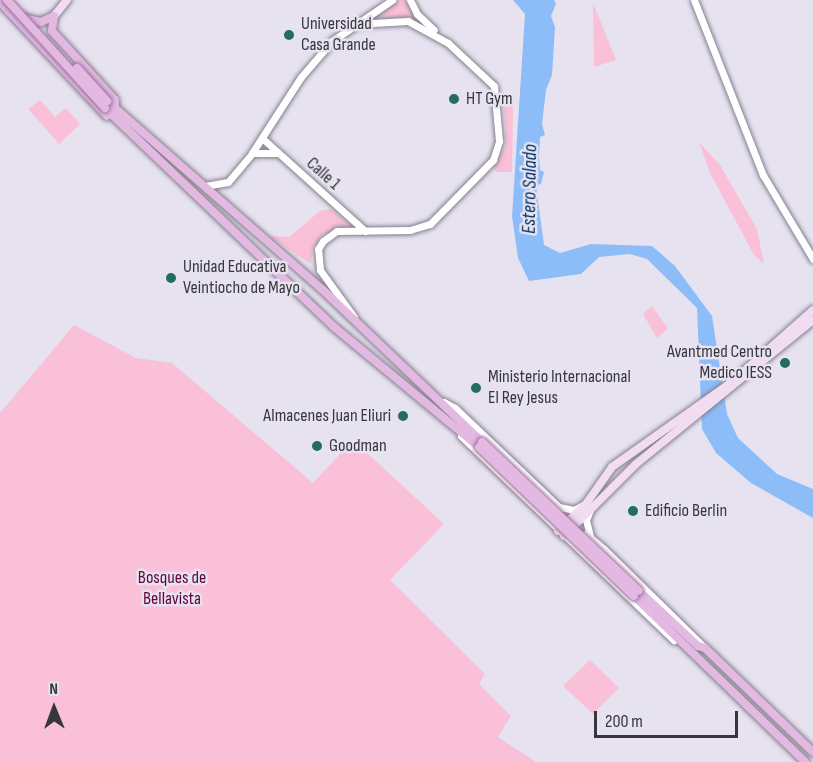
<!DOCTYPE html>
<style>
body{margin:0}
#map{position:relative;width:813px;height:762px;overflow:hidden;background:#e7e2f0;font-family:"Sofia Sans Condensed",sans-serif}
div>[style]{position:absolute}
[style*='--x']{left:calc(var(--x)*1px);top:calc(var(--y)*1px);width:calc(var(--w)*1px);rotate:calc(var(--a)*1deg)}
.green>*{inset:0;background:#f9c0d8}
.water>*{inset:0;background:#8dbdf9}
.roads{filter:drop-shadow(0 0 2px #85808d) drop-shadow(0 0 2px #85808d)}
.tertiary>*{height:7px;margin:-3.5px;padding:0 3.5px;transform-origin:3.5px;border-radius:3.5px;background:#fff}
.secondary>*{height:8px;margin:-4px;padding:0 4px;transform-origin:4px;border-radius:4px;background:#f1dcf1}
.primary>*{height:8px;margin:-4px;padding:0 4px;transform-origin:4px;border-radius:4px;background:#e3b9e2}
.bridges{filter:drop-shadow(0 0 2px #9b6d9c) drop-shadow(0 0 2px #9b6d9c)}
.primary-bridge>*{height:8px;margin:-4px;padding:0 4px;transform-origin:4px;border-radius:4px;background:#e3b9e2}
.dots>*{width:16px;height:16px;translate:-50% -50%;box-sizing:border-box;border:3px solid #e7e2f0;border-radius:50%}
span{translate:-50% -50%;white-space:nowrap;text-align:center;line-height:1.15;-webkit-text-stroke:5px #e7e2f0;paint-order:stroke}
.poi-label{font-size:18px;color:#38363c}
.left{translate:0 -50%;text-align:left}
.right{translate:-100% -50%;text-align:right}
.street-label{font-size:18px;color:#38363c}
.park-label{font-size:18px;color:#61053c}
.water-label{font-size:20px;color:#013368;font-style:italic}
.north{position:absolute;left:24px;top:678px;width:60px;height:60px;-webkit-text-stroke:4px #e7e2f0;paint-order:stroke;rotate:359deg;font-size:16px;font-weight:700;line-height:24px;text-align:center;color:#38363c}
.north::after{content:'';display:block;margin:auto;width:21px;height:27px;background:#38363c;clip-path:polygon(50% 0,100% 100%,50% 72%,0 100%)}
.scale{position:absolute;left:594px;top:711px;width:144px;height:27px;box-sizing:border-box;border:3px solid #38363c;border-top:0;padding-left:8px;font-size:18px;line-height:21px;white-space:nowrap;color:#38363c;-webkit-text-stroke:4px #e7e2f0;paint-order:stroke}
</style>
<div id="map">
<div class="green">
<div style="clip-path:polygon(398px 0,406px 0,419px 22px,405px 18px,370px 18px)"></div>
<div style="clip-path:polygon(593px 3px,616px 60px,594px 67px)"></div>
<div style="clip-path:polygon(40px 100px,55px 117px,66px 108px,80px 124px,59px 144px,28px 109px)"></div>
<div style="clip-path:polygon(513px 106px,512px 172px,497px 172px,493px 168px,506px 146px,504px 107px)"></div>
<div style="clip-path:polygon(699px 142px,720px 165px,757px 229px,764px 264px,754px 255px,710px 173px)"></div>
<div style="clip-path:polygon(331px 209px,354px 228px,323px 234px,313px 247px,311px 264px,269px 236px,289px 237px,320px 211px)"></div>
<div style="clip-path:polygon(652px 306px,668px 328px,657px 338px,643px 314px)"></div>
<div style="clip-path:polygon(74px 325px,136px 358px,172px 363px,313px 483px,353px 440px,444px 524px,390px 580px,485px 674px,479px 684px,511px 716px,498px 737px,536px 762px,0 762px,0 413px)"></div>
<div style="clip-path:polygon(590px 660px,619px 688px,593px 714px,563px 686px)"></div>
</div>
<div class="water">
<div style="clip-path:polygon(513px 0,554px 0,556px 4px,551px 16px,555px 27px,552px 75px,546px 90px,542px 124px,545px 135px,540px 137px,539px 158px,540px 170px,544px 172px,541px 184px,536px 186px,544px 245px,560px 253px,591px 244px,652px 246px,675px 266px,712px 316px,727px 414px,738px 438px,777px 474px,813px 489px,813px 518px,751px 483px,716px 453px,702px 429px,697px 308px,647px 259px,630px 254px,599px 257px,581px 274px,529px 281px,518px 258px,512px 216px,525px 14px)"></div>
</div>
<div class="roads">
<div class="tertiary">
<div style="--x:410;--y:0;--w:16;--a:63"></div>
<div style="--x:417;--y:14;--w:23;--a:43"></div>
<div style="--x:694;--y:0;--w:188;--a:68.5"></div>
<div style="--x:763;--y:175;--w:98;--a:59.2"></div>
<div style="--x:262;--y:138;--w:139;--a:42.1"></div>
<div style="--x:252;--y:153;--w:26;--a:0"></div>
<div style="--x:205;--y:186;--w:23;--a:-10"></div>
<div style="--x:228;--y:182;--w:38;--a:-50"></div>
<div style="--x:252;--y:153;--w:90;--a:-57.2"></div>
<div style="--x:301;--y:77;--w:48;--a:-49.3"></div>
<div style="--x:332;--y:41;--w:73;--a:-34.3"></div>
<div style="--x:354;--y:317;--w:58;--a:-125.9"></div>
<div style="--x:320;--y:270;--w:21;--a:-95"></div>
<div style="--x:318;--y:249;--w:9;--a:-58"></div>
<div style="--x:323;--y:241;--w:17;--a:-36"></div>
<div style="--x:337;--y:231;--w:73;--a:-0.8"></div>
<div style="--x:410;--y:230;--w:21;--a:-17"></div>
<div style="--x:430;--y:224;--w:90;--a:-45.5"></div>
<div style="--x:493;--y:160;--w:20;--a:-72"></div>
<div style="--x:499;--y:141;--w:55;--a:-95.2"></div>
<div style="--x:494;--y:86;--w:63;--a:-136.9"></div>
<div style="--x:448;--y:43;--w:46;--a:-151.2"></div>
<div style="--x:408;--y:21;--w:53;--a:176.8"></div>
<div style="--x:444;--y:402;--w:13;--a:29"></div>
<div style="--x:455;--y:408;--w:144;--a:43.6"></div>
<div style="--x:559;--y:507;--w:15;--a:11"></div>
<div style="--x:574;--y:510;--w:10;--a:-29"></div>
<div style="--x:461;--y:436;--w:295;--a:43.8"></div>
<div style="--x:579;--y:535;--w:7;--a:-8"></div>
<div style="--x:586;--y:534;--w:23;--a:40"></div>
<div style="--x:604;--y:549;--w:141;--a:44.4"></div>
<div style="--x:590;--y:536;--w:16;--a:-104"></div>
<div style="--x:586;--y:520;--w:11;--a:-68"></div>
</div>
<div class="secondary">
<div style="--x:54;--y:16;--w:21;--a:-51"></div>
<div style="--x:558;--y:531;--w:39;--a:-44"></div>
<div style="--x:586;--y:504;--w:45;--a:-54.9"></div>
<div style="--x:612;--y:467;--w:147;--a:-35.3"></div>
<div style="--x:732;--y:382;--w:108;--a:-41.6"></div>
<div style="--x:564;--y:536;--w:102;--a:-45"></div>
<div style="--x:636;--y:464;--w:228;--a:-39.1"></div>
</div>
<div class="primary">
<div style="--x:0;--y:2;--w:156;--a:46.8"></div>
<div style="--x:54;--y:16;--w:15;--a:98"></div>
<div style="--x:52;--y:31;--w:93;--a:47.6"></div>
<div style="--x:115;--y:100;--w:8;--a:90"></div>
<div style="--x:22;--y:18;--w:19;--a:12"></div>
<div style="--x:41;--y:22;--w:14;--a:-25"></div>
<div style="--x:107;--y:101;--w:287;--a:41.2"></div>
<div style="--x:323;--y:290;--w:220;--a:43.7"></div>
<div style="--x:105;--y:108;--w:317;--a:43.7"></div>
<div style="--x:334;--y:327;--w:188;--a:39.6"></div>
<div style="--x:639;--y:591;--w:81;--a:43"></div>
<div style="--x:698;--y:646;--w:7;--a:16"></div>
<div style="--x:705;--y:648;--w:150;--a:43.9"></div>
<div style="--x:634;--y:596;--w:238;--a:44.1"></div>
</div>
</div>
<div class="bridges">
<div class="primary-bridge">
<div style="--x:7;--y:0;--w:146;--a:47.8"></div>
<div style="--x:77;--y:68;--w:45;--a:47.7"></div>
<div style="--x:482;--y:442;--w:216;--a:43.5"></div>
<div style="--x:479;--y:447;--w:215;--a:43.9"></div>
</div>
</div>
<div class="dots">
<div style="left:289px;top:35px;background:#246b60"></div>
<div style="left:454px;top:99px;background:#246b60"></div>
<div style="left:171px;top:278px;background:#246b60"></div>
<div style="left:785px;top:363px;background:#246b60"></div>
<div style="left:476px;top:388px;background:#246b60"></div>
<div style="left:403px;top:416px;background:#246b60"></div>
<div style="left:317px;top:446px;background:#246b60"></div>
<div style="left:633px;top:511px;background:#246b60"></div>
</div>
<div class="poi-label">
<span class="left" style="left:301px;top:35px">Universidad<br>Casa Grande</span>
<span class="left" style="left:466px;top:99px">HT Gym</span>
<span class="left" style="left:183px;top:278px">Unidad Educativa<br>Veintiocho de Mayo</span>
<span class="right" style="left:772px;top:363px">Avantmed Centro<br>Medico IESS</span>
<span class="left" style="left:488px;top:388px">Ministerio Internacional<br>El Rey Jesus</span>
<span class="right" style="left:391px;top:416px">Almacenes Juan Eliuri</span>
<span class="left" style="left:329px;top:446px">Goodman</span>
<span class="left" style="left:645px;top:511px">Edificio Berlin</span>
</div>
<div class="street-label">
<span style="left:323px;top:174px;rotate:42deg">Calle 1</span>
</div>
<div class="park-label">
<span style="left:172px;top:589px">Bosques de<br>Bellavista</span>
</div>
<div class="water-label">
<span style="left:530px;top:189px;rotate:-89deg">Estero Salado</span>
</div>
<div class="north">N</div>
<div class="scale">200 m</div>
</div>
